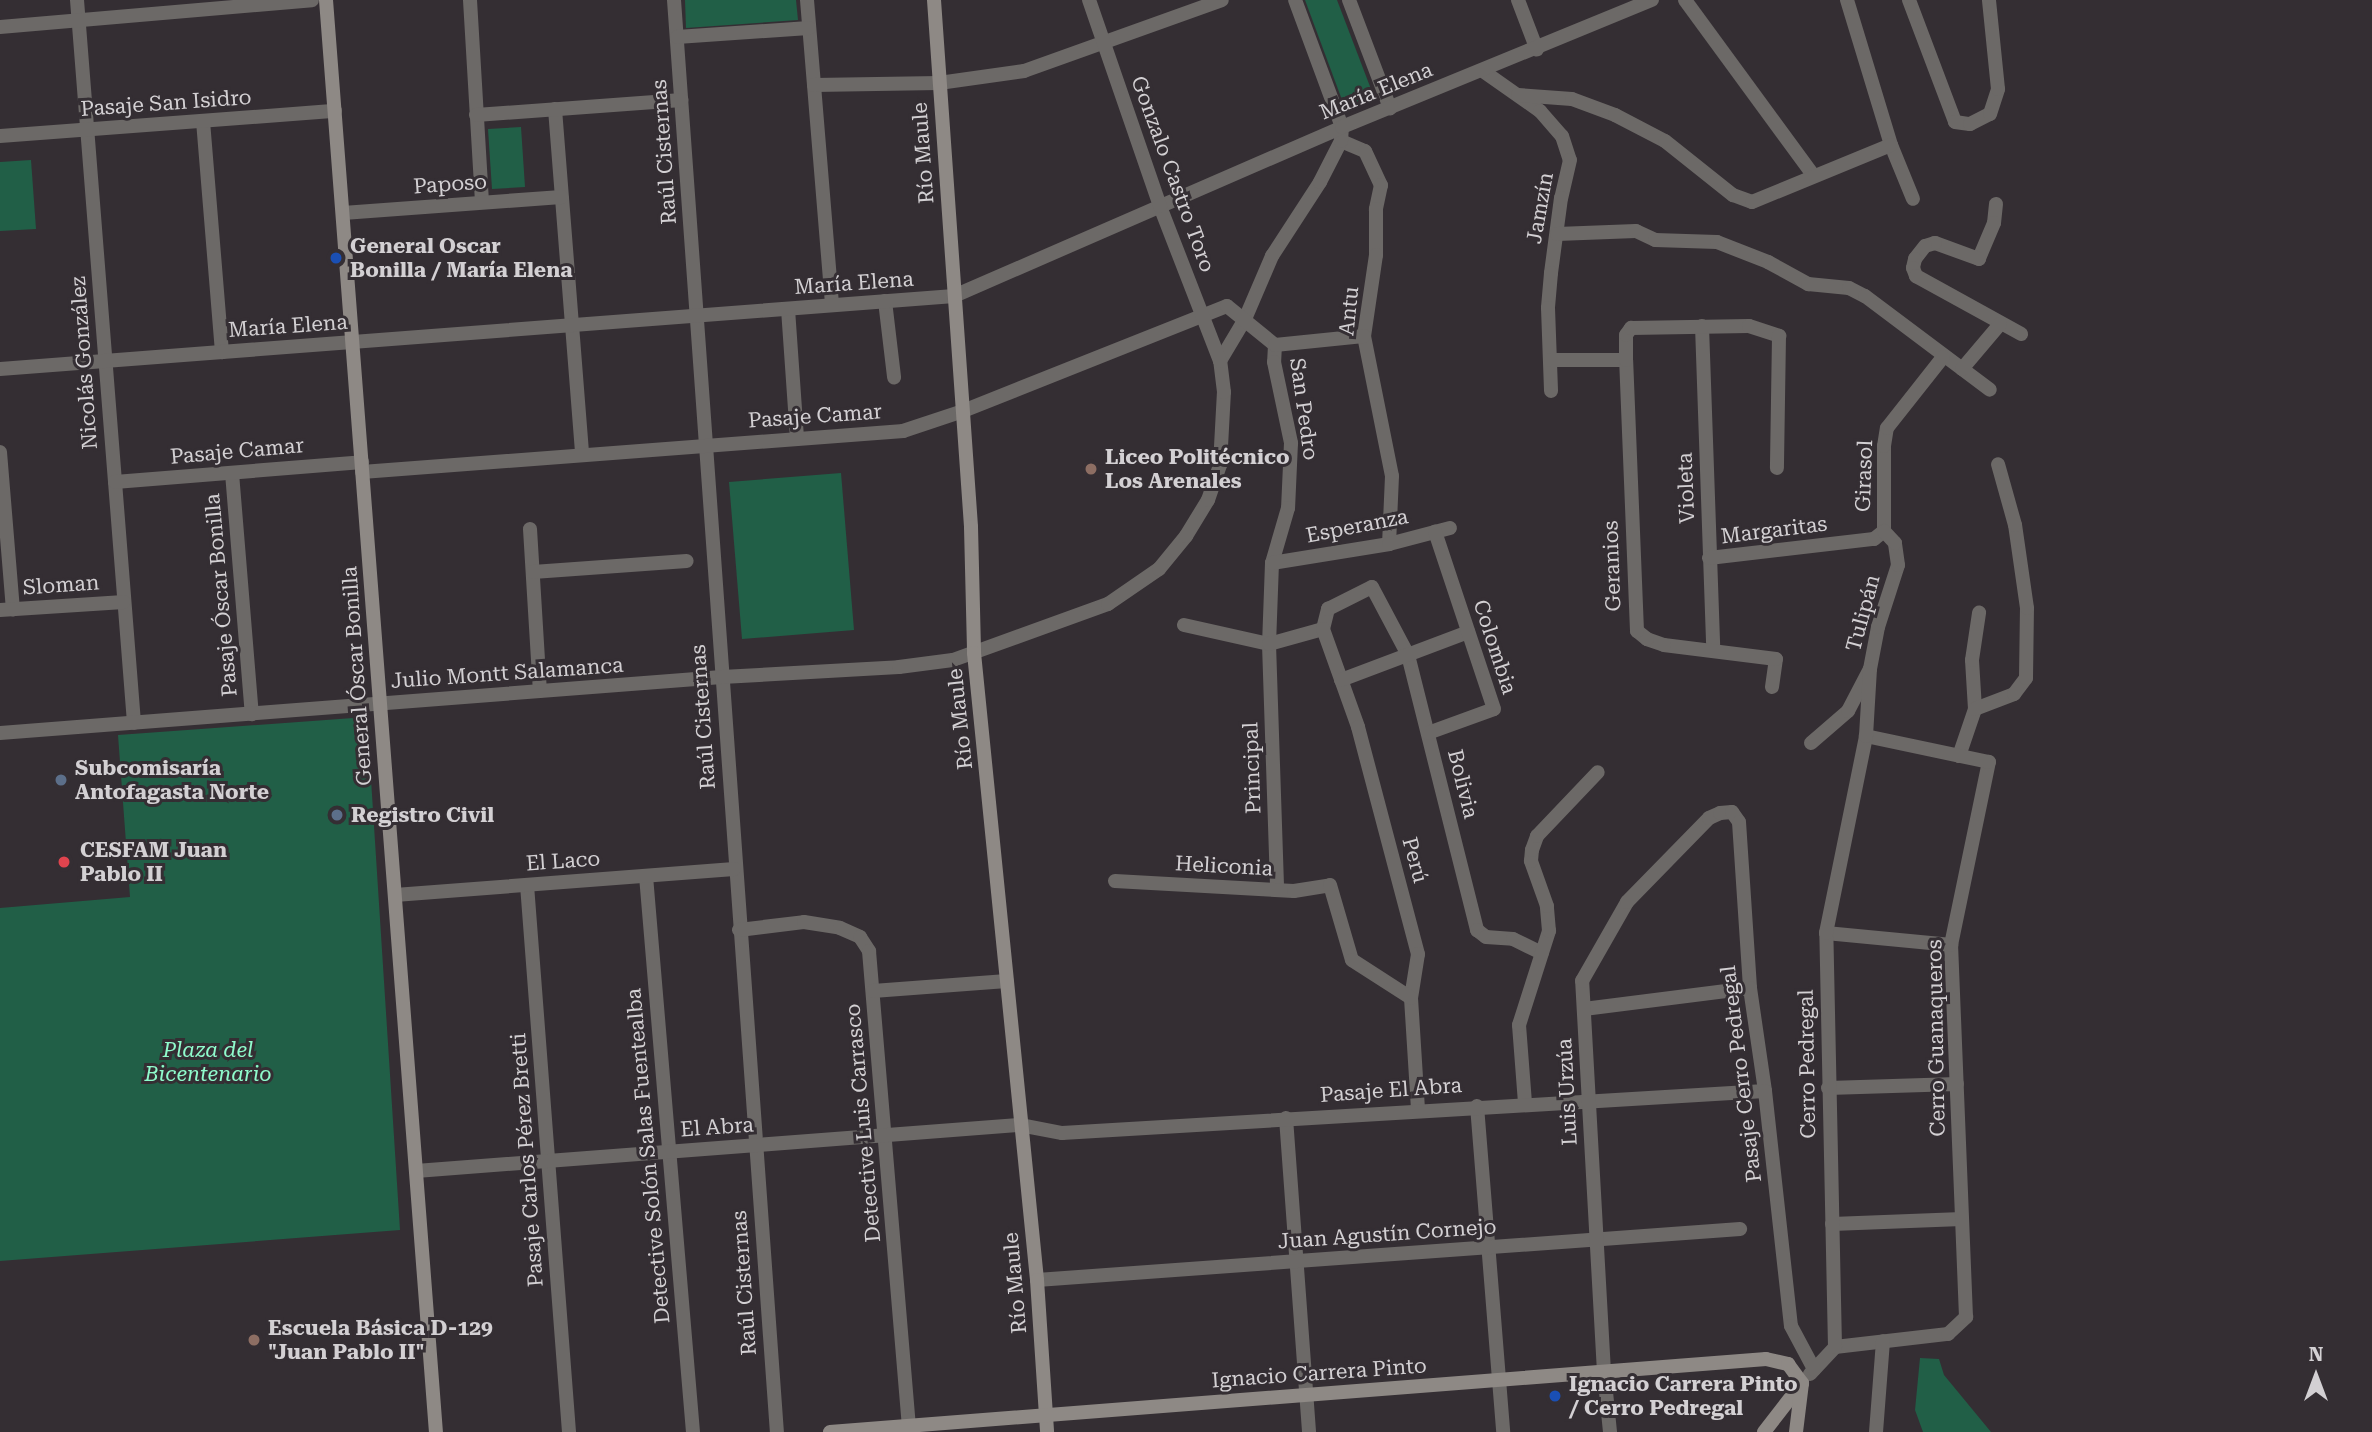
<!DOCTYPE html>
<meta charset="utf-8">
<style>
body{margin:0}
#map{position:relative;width:2372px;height:1432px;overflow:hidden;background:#342e33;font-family:"Roboto Serif",serif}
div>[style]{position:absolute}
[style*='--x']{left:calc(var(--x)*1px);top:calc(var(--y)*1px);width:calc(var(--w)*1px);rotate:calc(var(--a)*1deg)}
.green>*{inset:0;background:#215f47}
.street>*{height:14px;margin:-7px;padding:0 7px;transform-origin:7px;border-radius:7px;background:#6c6967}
.secondary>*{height:14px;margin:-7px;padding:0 7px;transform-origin:7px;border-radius:7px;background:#8e8985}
.dots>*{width:19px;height:19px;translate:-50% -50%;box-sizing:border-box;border:4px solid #342e33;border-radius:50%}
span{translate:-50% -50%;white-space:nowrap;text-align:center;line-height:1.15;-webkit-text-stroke:6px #342e33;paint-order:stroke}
.street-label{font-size:21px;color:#d3d0d3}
.poi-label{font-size:21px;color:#d3d0d3;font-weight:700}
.left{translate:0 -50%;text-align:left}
.park-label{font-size:21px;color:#8ffbcc;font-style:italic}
.north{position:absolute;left:2281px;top:1341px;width:70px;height:70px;-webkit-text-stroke:5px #342e33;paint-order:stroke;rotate:0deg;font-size:19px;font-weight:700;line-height:28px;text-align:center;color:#d3d0d3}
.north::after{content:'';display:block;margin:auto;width:24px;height:32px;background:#d3d0d3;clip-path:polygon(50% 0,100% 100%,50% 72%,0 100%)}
</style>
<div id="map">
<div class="green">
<div style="clip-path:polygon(685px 0,796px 0,798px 20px,686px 28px)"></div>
<div style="clip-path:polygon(1305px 0,1337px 0,1374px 97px,1345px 108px)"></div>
<div style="clip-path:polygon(521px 127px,525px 187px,492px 189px,488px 129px)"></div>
<div style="clip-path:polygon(31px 160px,36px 229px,0 231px,0 162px)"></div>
<div style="clip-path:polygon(841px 473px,854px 630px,742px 639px,729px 482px)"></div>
<div style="clip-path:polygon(367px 717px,400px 1230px,0 1261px,0 908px,130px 897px,118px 735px)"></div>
<div style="clip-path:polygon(1920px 1358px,1939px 1359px,1944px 1375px,1991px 1432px,1923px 1432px,1915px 1410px)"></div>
</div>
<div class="street">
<div style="--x:77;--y:0;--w:725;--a:85.49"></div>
<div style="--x:470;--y:0;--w:202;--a:86.6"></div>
<div style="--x:674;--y:0;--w:1436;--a:85.89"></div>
<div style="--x:807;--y:0;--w:306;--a:85.3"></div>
<div style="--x:1349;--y:0;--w:116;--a:69.2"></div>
<div style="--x:1518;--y:0;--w:53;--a:69.2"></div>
<div style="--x:1685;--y:0;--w:218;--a:53.8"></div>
<div style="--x:1847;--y:0;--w:152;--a:73.1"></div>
<div style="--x:1891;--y:145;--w:58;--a:67.8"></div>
<div style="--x:1909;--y:0;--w:130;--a:69.3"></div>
<div style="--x:1955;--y:122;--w:15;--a:8"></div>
<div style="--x:1970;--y:124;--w:22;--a:-27"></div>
<div style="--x:1990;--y:114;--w:26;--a:-72"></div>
<div style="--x:1998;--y:89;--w:89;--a:-95.8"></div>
<div style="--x:0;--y:27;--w:313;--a:-4.9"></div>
<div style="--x:677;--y:37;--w:132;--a:-3.9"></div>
<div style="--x:1483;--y:71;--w:70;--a:35.1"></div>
<div style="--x:1540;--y:111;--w:33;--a:49"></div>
<div style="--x:1562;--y:136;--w:25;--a:72"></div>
<div style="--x:1570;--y:160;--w:39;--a:103"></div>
<div style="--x:1561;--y:198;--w:76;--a:97.6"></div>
<div style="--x:1551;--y:273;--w:35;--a:95"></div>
<div style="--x:1548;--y:308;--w:83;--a:87.9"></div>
<div style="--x:814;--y:85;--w:125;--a:-0.9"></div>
<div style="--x:939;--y:83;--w:86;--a:-8"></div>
<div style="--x:1024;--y:71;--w:210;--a:-19.7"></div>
<div style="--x:1518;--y:95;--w:54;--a:4.2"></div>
<div style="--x:1572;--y:99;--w:46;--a:20.4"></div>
<div style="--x:1615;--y:115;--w:56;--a:27.5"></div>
<div style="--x:1665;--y:141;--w:87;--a:38.5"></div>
<div style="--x:1733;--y:195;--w:20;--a:20"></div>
<div style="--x:1752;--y:202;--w:150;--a:-22.3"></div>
<div style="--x:555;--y:109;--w:347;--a:85.5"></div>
<div style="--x:476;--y:115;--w:206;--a:-4.2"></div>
<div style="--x:203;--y:121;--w:232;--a:85.3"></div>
<div style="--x:0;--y:136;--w:336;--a:-4.3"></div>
<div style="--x:1341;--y:141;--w:26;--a:23"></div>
<div style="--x:1365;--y:151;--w:38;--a:65"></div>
<div style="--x:1381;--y:185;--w:25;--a:102"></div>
<div style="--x:1376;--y:209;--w:46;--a:90"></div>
<div style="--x:1376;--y:255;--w:82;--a:98.4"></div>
<div style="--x:1364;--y:336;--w:143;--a:78.7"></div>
<div style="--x:1392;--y:476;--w:68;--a:92.5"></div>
<div style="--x:1996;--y:204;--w:19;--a:96"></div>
<div style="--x:1994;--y:223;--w:39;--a:113"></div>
<div style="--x:1979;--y:259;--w:47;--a:-160"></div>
<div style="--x:1935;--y:243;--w:10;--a:163"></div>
<div style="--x:1925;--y:246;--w:16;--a:128"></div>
<div style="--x:1915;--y:259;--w:9;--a:103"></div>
<div style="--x:1913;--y:268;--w:9;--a:69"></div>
<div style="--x:1916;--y:276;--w:120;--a:28.9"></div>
<div style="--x:343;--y:213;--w:219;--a:-4.2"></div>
<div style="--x:1557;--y:234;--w:79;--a:-2.2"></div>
<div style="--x:1636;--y:231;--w:21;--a:25"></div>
<div style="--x:1655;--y:240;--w:62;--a:1.8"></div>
<div style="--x:1717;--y:242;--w:55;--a:21.4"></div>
<div style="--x:1768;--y:262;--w:46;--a:28.8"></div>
<div style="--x:1808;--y:284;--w:41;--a:5.6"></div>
<div style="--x:1849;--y:288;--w:18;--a:27"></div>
<div style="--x:1865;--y:296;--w:156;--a:36.9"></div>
<div style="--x:885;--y:301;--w:77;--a:83.2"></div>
<div style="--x:788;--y:309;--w:130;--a:86"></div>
<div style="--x:1702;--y:326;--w:323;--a:88"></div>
<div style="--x:1275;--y:345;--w:17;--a:93"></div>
<div style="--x:1274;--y:362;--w:83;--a:78.1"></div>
<div style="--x:1291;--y:443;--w:65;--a:92.6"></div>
<div style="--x:1288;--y:508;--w:57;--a:106.2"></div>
<div style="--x:1272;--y:563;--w:81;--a:92.1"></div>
<div style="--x:1269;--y:644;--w:246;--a:88.1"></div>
<div style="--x:1551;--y:360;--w:75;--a:0"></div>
<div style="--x:1220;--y:361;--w:49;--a:-59.2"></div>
<div style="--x:1245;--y:319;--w:69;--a:-66.8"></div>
<div style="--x:1272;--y:256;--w:88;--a:-57"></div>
<div style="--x:1320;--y:182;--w:46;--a:-62.9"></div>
<div style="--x:1341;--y:141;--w:14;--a:-86"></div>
<div style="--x:1342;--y:127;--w:135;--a:-110.3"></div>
<div style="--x:0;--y:369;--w:957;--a:-4.38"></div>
<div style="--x:954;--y:296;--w:423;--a:-23.5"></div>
<div style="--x:1342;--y:127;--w:335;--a:-22.3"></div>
<div style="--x:1962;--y:369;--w:59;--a:-49.8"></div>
<div style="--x:0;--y:452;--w:158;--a:85.3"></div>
<div style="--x:362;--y:472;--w:543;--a:-4.33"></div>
<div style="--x:903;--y:431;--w:63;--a:-18.4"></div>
<div style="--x:963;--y:411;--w:284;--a:-21.7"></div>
<div style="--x:1227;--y:306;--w:62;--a:39.1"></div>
<div style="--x:1275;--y:345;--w:89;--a:-5.8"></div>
<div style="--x:232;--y:473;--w:242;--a:85.3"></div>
<div style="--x:115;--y:482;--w:248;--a:-4.6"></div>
<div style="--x:530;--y:529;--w:162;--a:86.5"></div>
<div style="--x:1884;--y:531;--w:85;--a:-90"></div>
<div style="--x:1884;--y:446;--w:18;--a:-81"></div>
<div style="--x:1887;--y:428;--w:90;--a:-51.7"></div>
<div style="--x:1709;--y:558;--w:166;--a:-6.6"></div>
<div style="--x:1874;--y:539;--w:13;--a:-39"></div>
<div style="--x:1272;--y:563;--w:119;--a:-9.2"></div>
<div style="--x:1389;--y:544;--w:63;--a:-14.7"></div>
<div style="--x:533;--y:572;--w:154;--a:-4.1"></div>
<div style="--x:0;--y:610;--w:124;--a:-3.7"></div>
<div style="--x:1184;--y:625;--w:87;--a:12.6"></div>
<div style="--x:1269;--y:644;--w:56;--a:-15.5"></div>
<div style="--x:1323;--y:629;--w:21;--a:-76"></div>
<div style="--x:1328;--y:609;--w:49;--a:-26.6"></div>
<div style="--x:1372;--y:587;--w:77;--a:62.1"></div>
<div style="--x:1408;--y:655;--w:284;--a:75.9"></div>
<div style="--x:1477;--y:930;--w:11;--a:38"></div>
<div style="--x:1486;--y:937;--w:27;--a:4"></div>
<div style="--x:1513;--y:939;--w:32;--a:26"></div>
<div style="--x:1323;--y:629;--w:104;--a:70.3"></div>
<div style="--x:1358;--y:727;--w:235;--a:75.2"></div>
<div style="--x:1418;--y:954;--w:45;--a:99"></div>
<div style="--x:1411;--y:998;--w:111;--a:86.4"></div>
<div style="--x:1341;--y:680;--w:136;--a:-20.7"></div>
<div style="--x:1772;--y:687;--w:28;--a:-82"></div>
<div style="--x:1776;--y:659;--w:113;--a:-172.9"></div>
<div style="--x:1664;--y:645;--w:18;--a:-161"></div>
<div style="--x:1647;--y:639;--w:13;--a:-141"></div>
<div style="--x:1637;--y:631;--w:271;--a:-92.3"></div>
<div style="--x:1626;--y:360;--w:25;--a:-90"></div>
<div style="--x:1626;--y:335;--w:9;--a:-54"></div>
<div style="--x:1631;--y:328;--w:118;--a:-1"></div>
<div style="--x:1749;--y:326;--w:32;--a:18"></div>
<div style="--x:1779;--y:336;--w:132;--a:90.9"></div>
<div style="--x:1975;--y:709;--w:49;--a:-93.5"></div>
<div style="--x:1972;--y:660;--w:48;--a:-81.5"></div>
<div style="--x:0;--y:733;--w:724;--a:-4.44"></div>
<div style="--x:722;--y:677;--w:177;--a:-3.2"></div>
<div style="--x:899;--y:667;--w:54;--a:-7.4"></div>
<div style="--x:953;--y:660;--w:165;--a:-19.9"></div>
<div style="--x:1108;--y:604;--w:62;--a:-34.5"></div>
<div style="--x:1159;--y:569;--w:43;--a:-50.7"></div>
<div style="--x:1186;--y:536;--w:42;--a:-58.6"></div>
<div style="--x:1208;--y:500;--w:37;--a:-71"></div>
<div style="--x:1220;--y:465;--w:73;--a:-86.9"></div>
<div style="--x:1224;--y:392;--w:31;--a:-97"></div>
<div style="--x:1220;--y:361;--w:166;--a:-111.2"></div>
<div style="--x:1160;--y:206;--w:218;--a:-109"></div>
<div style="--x:1428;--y:733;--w:70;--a:-20"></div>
<div style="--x:1494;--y:709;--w:187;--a:-108.4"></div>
<div style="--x:1811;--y:743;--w:49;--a:-40.9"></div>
<div style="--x:1848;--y:711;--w:47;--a:-62.4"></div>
<div style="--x:1870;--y:669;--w:43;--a:-79.2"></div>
<div style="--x:1878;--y:627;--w:65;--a:-72.1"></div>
<div style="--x:1898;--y:565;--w:22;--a:-98"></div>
<div style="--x:1895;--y:543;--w:16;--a:-133"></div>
<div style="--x:1959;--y:756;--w:50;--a:-71.2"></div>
<div style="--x:1975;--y:709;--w:42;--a:-21"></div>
<div style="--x:2014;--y:694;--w:20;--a:-53"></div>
<div style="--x:2026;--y:678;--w:70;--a:-89.2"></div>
<div style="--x:2027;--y:608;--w:84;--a:-98.2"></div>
<div style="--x:2015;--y:525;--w:63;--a:-105.6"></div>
<div style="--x:646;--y:876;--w:558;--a:85.17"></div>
<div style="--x:1115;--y:881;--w:179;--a:3.2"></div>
<div style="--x:1294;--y:891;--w:36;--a:-9"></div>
<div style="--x:1330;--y:885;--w:78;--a:73.7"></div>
<div style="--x:1352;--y:960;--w:70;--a:32.8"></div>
<div style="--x:527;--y:885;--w:549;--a:85.61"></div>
<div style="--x:395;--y:895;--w:340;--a:-4.4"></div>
<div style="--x:739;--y:930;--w:65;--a:-7"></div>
<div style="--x:804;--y:922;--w:36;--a:9"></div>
<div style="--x:840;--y:928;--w:22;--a:24"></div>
<div style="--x:860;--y:937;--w:17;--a:57"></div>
<div style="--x:869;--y:951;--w:483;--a:85.2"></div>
<div style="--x:1826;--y:933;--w:126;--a:5.5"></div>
<div style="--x:873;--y:991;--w:134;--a:-4.3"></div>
<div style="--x:1584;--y:1009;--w:167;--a:-7.2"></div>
<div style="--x:1828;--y:1088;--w:129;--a:-1.8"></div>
<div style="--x:1525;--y:1103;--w:78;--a:-94.4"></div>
<div style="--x:1519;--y:1025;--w:99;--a:-72.3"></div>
<div style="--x:1549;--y:931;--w:25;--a:-95"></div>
<div style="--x:1547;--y:906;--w:48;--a:-109.6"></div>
<div style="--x:1531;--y:861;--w:11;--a:-85"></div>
<div style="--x:1532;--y:850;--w:15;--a:-70"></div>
<div style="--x:1537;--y:836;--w:88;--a:-46.4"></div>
<div style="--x:1477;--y:1106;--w:327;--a:85.4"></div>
<div style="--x:1286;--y:1118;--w:315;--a:85.8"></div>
<div style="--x:416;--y:1171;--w:606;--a:-4.36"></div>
<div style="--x:1020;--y:1125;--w:43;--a:10.8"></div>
<div style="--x:1062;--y:1133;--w:704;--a:-3.42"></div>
<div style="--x:1832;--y:1224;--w:130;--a:-2.2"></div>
<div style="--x:1037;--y:1280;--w:705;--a:-4.15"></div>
<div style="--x:1835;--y:1347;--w:114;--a:-6.6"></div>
<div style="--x:1948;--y:1334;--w:25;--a:-43"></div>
<div style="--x:1966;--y:1317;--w:372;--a:-92.3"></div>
<div style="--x:1951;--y:945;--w:187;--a:-78.3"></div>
<div style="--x:1989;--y:762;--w:126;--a:-168.1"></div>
<div style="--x:1810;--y:1374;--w:37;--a:-47"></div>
<div style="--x:1835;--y:1347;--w:414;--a:-91.2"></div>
<div style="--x:1826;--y:933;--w:201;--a:-78.5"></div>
<div style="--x:1866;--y:736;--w:67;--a:-86.6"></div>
<div style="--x:1610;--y:1432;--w:60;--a:-95.7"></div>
<div style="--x:1604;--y:1372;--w:392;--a:-93.2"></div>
<div style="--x:1582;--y:981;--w:91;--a:-60.3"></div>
<div style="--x:1627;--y:902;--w:117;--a:-45.7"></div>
<div style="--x:1709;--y:818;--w:12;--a:-24"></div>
<div style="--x:1720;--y:813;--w:12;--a:-5"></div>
<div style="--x:1732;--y:812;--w:12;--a:55"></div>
<div style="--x:1739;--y:822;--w:166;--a:86.2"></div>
<div style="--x:1750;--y:988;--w:104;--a:81.7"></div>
<div style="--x:1765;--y:1091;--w:236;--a:83.7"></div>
<div style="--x:1791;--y:1326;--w:49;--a:61.9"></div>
<div style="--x:1876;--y:1432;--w:91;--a:-85.6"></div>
</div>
<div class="secondary">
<div style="--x:326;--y:0;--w:1436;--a:85.61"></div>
<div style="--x:934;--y:0;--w:528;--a:85.98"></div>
<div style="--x:971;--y:527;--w:126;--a:88.6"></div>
<div style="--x:974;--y:653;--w:630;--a:84.26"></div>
<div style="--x:1037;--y:1280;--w:152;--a:86.2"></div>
<div style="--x:830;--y:1432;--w:939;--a:-4.46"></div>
<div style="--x:1766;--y:1359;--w:23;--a:13"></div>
<div style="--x:1788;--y:1364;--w:24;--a:54"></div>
<div style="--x:1764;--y:1432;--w:62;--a:-52.2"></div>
<div style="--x:1796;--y:1432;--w:49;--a:-83"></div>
</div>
<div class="dots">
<div style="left:336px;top:258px;background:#1a4fb4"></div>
<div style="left:1091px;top:469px;background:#8d6e63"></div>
<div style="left:61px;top:780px;background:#5c6f8a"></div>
<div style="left:337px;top:815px;background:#5c6f8a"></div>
<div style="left:64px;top:862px;background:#e0444e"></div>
<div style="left:254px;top:1340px;background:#8d6e63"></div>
<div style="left:1555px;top:1396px;background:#1a4fb4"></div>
</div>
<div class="street-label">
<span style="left:1376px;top:91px;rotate:-22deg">María Elena</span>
<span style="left:166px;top:103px;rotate:-4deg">Pasaje San Isidro</span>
<span style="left:664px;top:152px;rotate:-94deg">Raúl Cisternas</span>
<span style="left:923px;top:153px;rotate:-94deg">Río Maule</span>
<span style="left:1173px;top:174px;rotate:70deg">Gonzalo Castro Toro</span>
<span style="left:450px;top:184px;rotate:-4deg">Paposo</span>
<span style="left:1540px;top:208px;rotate:-80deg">Jamzín</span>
<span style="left:854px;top:283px;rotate:-4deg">María Elena</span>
<span style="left:1349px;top:311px;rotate:-84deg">Antu</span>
<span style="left:288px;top:326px;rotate:-4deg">María Elena</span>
<span style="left:84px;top:363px;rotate:-94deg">Nicolás González</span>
<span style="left:1304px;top:409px;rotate:82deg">San Pedro</span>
<span style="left:815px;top:416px;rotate:-4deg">Pasaje Camar</span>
<span style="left:237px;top:451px;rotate:-5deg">Pasaje Camar</span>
<span style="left:1864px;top:476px;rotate:-88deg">Girasol</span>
<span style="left:1686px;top:488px;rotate:-92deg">Violeta</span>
<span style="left:1357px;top:526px;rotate:-11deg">Esperanza</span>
<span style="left:1774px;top:530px;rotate:-7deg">Margaritas</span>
<span style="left:1612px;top:566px;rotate:-92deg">Geranios</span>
<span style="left:61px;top:585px;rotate:-4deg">Sloman</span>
<span style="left:221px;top:595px;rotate:-95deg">Pasaje Óscar Bonilla</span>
<span style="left:1863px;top:613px;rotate:-75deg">Tulipán</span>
<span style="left:1495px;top:647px;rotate:72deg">Colombia</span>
<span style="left:507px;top:673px;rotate:-4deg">Julio Montt Salamanca</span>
<span style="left:357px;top:676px;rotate:-94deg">General Óscar Bonilla</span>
<span style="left:703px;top:717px;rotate:-94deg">Raúl Cisternas</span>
<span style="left:960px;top:719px;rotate:-96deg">Río Maule</span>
<span style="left:1252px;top:768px;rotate:-92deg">Principal</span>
<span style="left:1463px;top:784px;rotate:76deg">Bolivia</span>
<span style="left:1415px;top:860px;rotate:75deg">Perú</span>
<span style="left:563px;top:861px;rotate:-4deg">El Laco</span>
<span style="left:1224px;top:866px;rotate:3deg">Heliconia</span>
<span style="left:1936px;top:1038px;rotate:-91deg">Cerro Guanaqueros</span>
<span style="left:1807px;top:1064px;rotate:-91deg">Cerro Pedregal</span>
<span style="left:1741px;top:1074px;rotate:-97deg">Pasaje Cerro Pedregal</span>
<span style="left:1391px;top:1090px;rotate:-4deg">Pasaje El Abra</span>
<span style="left:1567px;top:1092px;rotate:-93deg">Luis Urzúa</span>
<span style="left:863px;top:1123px;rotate:-95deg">Detective Luis Carrasco</span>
<span style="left:717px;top:1127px;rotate:-4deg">El Abra</span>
<span style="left:648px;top:1156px;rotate:-95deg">Detective Solón Salas Fuentealba</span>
<span style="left:527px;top:1160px;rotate:-94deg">Pasaje Carlos Pérez Bretti</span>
<span style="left:1387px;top:1234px;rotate:-4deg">Juan Agustín Cornejo</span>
<span style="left:744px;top:1283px;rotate:-94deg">Raúl Cisternas</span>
<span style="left:1015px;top:1283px;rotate:-95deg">Río Maule</span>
<span style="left:1319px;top:1373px;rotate:-4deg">Ignacio Carrera Pinto</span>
</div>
<div class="poi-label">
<span class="left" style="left:350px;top:258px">General Oscar<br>Bonilla / María Elena</span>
<span class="left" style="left:1105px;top:469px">Liceo Politécnico<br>Los Arenales</span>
<span class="left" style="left:75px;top:780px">Subcomisaría<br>Antofagasta Norte</span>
<span class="left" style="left:351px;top:815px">Registro Civil</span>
<span class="left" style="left:80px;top:862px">CESFAM Juan<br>Pablo II</span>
<span class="left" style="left:268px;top:1340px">Escuela Básica D-129<br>"Juan Pablo II"</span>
<span class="left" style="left:1569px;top:1396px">Ignacio Carrera Pinto<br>/ Cerro Pedregal</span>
</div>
<div class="park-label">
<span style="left:208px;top:1062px">Plaza del<br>Bicentenario</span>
</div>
<div class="north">N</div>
</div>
